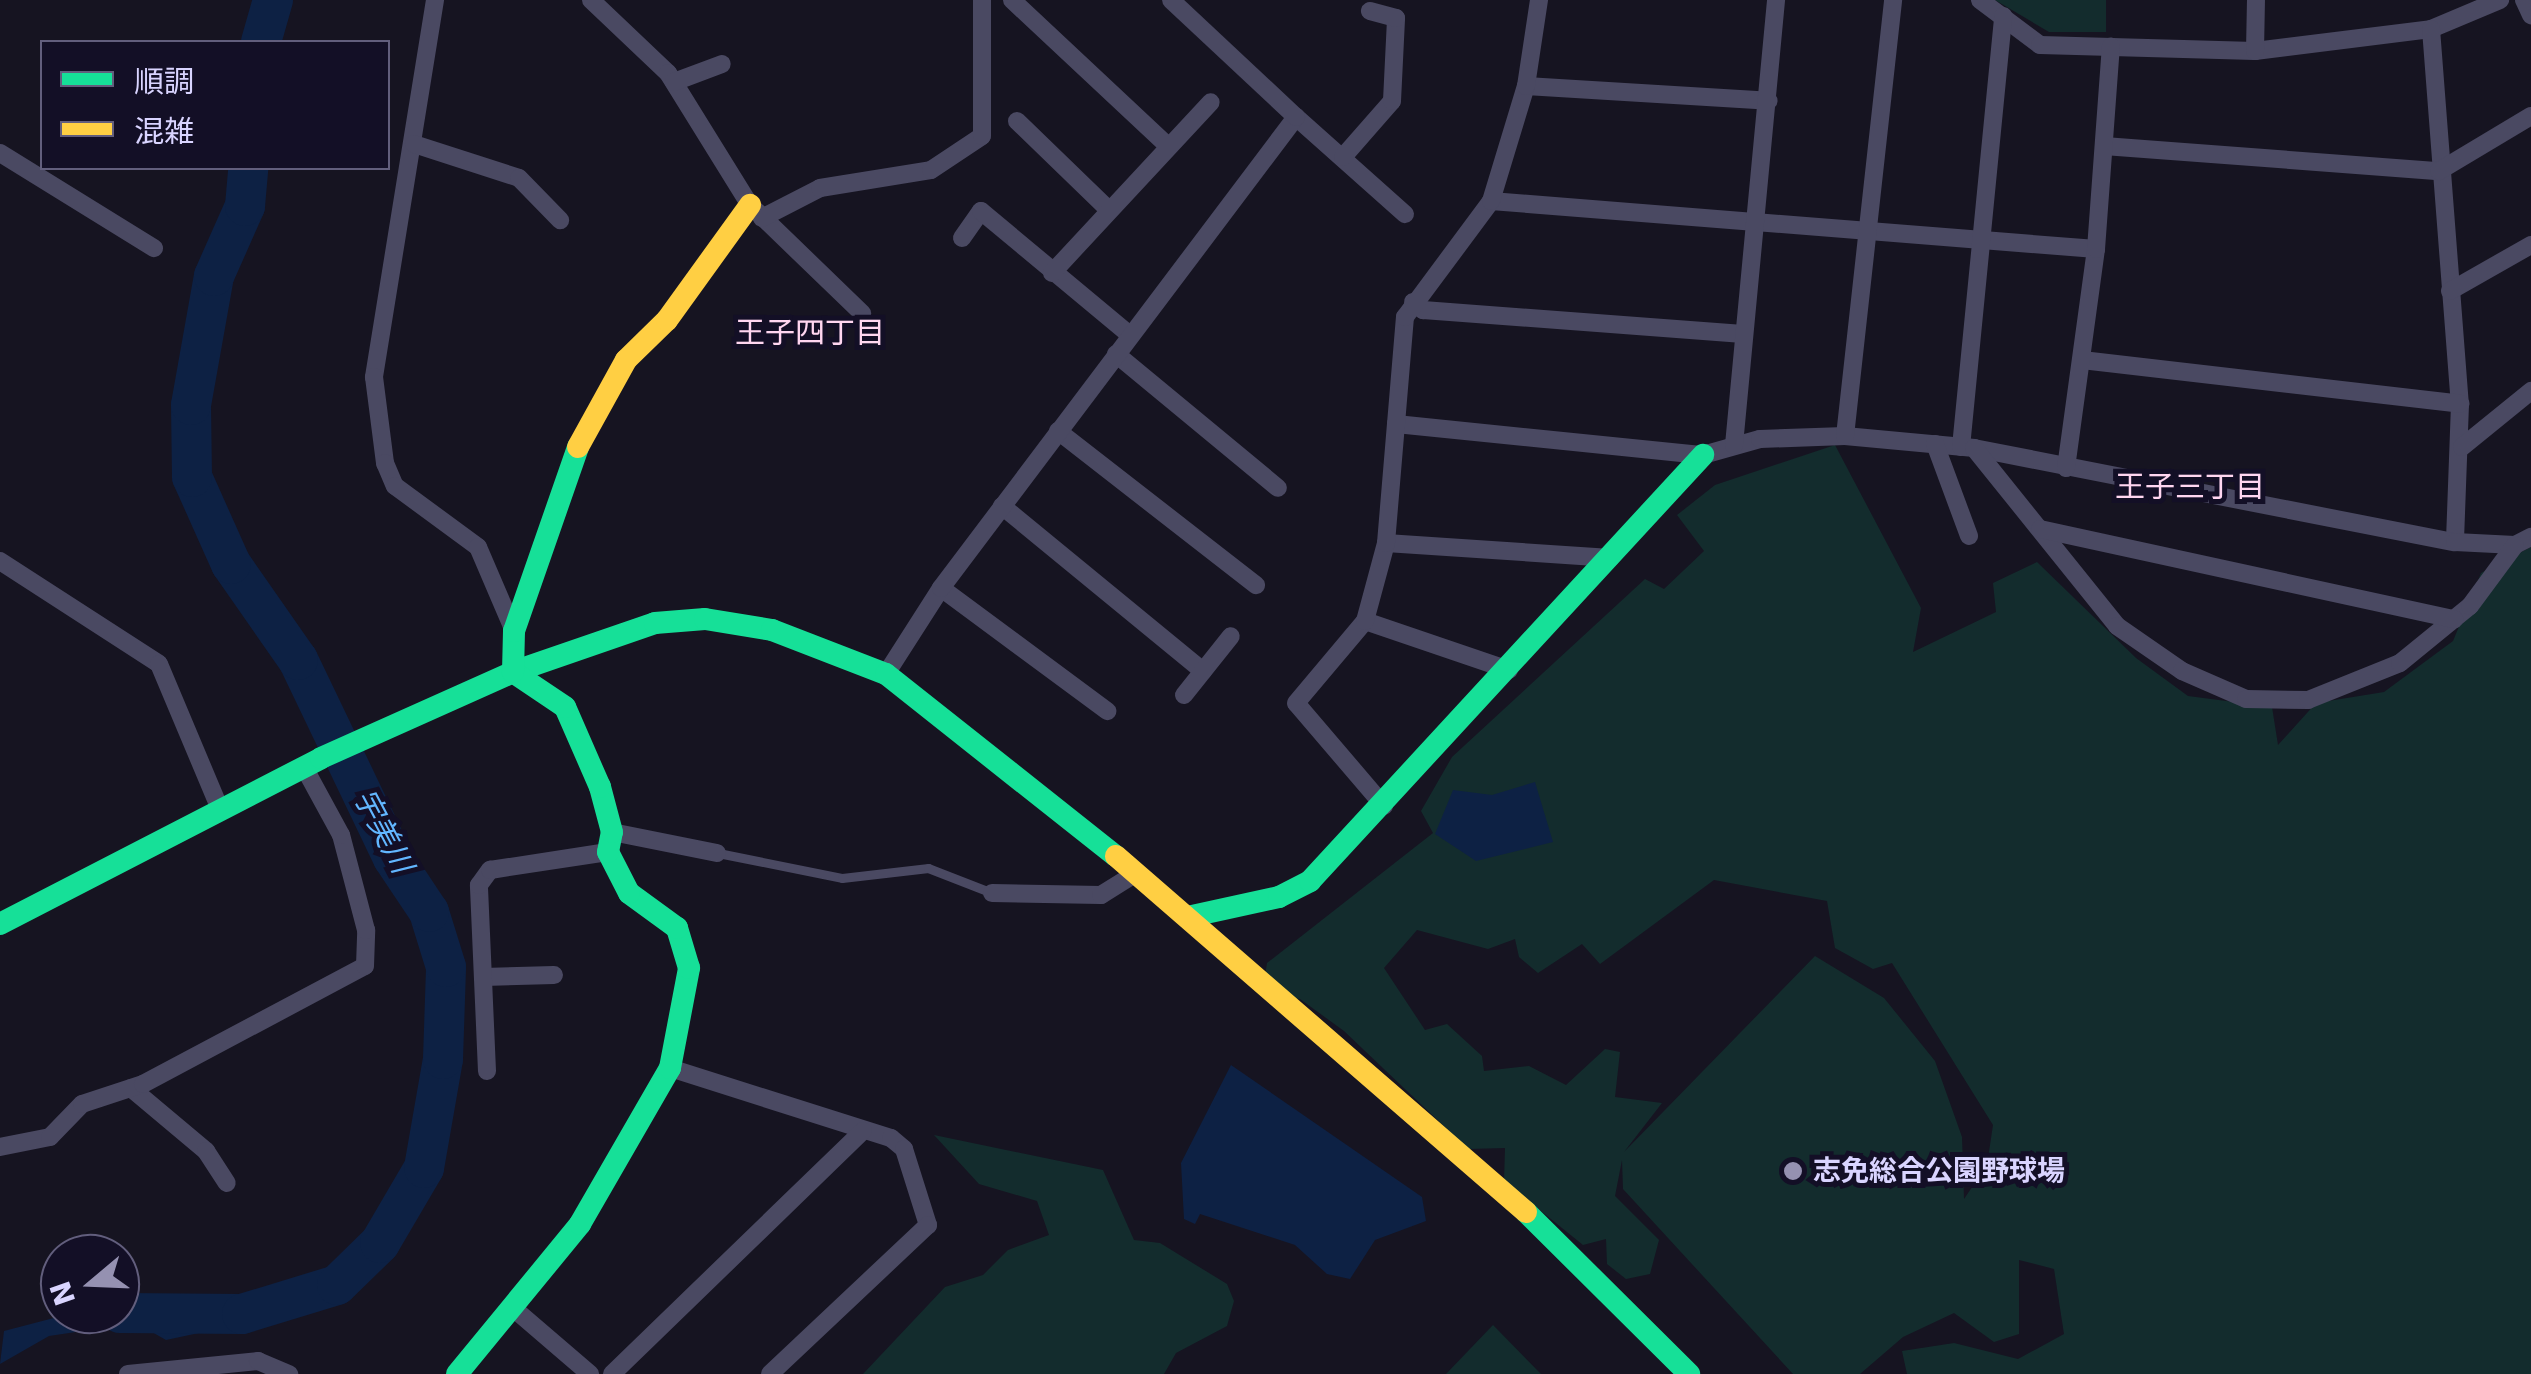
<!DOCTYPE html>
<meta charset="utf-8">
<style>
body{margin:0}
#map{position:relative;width:2531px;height:1374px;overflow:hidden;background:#161421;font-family:"DejaVu Sans","Noto Sans JP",sans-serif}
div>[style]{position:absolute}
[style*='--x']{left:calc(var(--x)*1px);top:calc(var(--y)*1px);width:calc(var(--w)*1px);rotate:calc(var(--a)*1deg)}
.green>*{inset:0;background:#132c2d}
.water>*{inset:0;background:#0d2144}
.river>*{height:40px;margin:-20px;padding:0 20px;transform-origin:20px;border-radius:20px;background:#0d2144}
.lane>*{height:9px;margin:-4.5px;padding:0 4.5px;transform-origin:4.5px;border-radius:4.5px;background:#4a4962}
.street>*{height:18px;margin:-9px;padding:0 9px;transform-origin:9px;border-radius:9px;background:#4a4962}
.fast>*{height:22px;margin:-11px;padding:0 11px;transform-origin:11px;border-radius:11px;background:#16e098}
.slow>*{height:22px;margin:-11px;padding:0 11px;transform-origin:11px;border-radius:11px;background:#ffcf43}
.dots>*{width:28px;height:28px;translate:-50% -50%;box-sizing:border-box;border:5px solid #130f26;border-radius:50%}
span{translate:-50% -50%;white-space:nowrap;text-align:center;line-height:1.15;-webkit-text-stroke:10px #130f26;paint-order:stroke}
.poi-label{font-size:28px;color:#d9d4ff;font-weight:700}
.left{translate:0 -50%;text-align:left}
.neighbourhood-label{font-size:30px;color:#ffd6f0}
.water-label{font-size:30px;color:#62b6ff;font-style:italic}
.legend{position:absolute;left:40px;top:40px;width:350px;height:130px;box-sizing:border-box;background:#130f26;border:2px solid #625e7d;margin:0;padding:12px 18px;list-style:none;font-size:30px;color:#d9d4ff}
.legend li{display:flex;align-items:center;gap:20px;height:50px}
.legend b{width:50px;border:2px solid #625e7d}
.north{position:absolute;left:40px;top:1234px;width:100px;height:100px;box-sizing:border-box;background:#130f26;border:2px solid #625e7d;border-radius:50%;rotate:251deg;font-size:28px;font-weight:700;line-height:40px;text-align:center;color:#d9d4ff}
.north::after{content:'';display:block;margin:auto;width:35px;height:45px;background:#9591b1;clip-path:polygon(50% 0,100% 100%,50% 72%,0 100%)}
</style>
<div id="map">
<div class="green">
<div style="clip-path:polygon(1995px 0,2106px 0,2106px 32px,2049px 32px)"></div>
<div style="clip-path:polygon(evenodd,1835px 445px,1921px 608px,1913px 652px,1996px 612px,1993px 583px,2037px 562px,2136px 658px,2188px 696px,2272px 707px,2278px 745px,2316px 703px,2384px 692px,2453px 641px,2481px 573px,2531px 547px,2531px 1374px,1907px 1374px,1902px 1351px,1954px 1343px,2018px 1359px,2064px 1334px,2054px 1269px,2019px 1260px,2019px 1334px,1994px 1342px,1954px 1313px,1903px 1337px,1860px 1374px,1793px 1374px,1623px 1189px,1622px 1160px,1615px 1196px,1659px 1240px,1650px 1274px,1626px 1279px,1607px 1264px,1606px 1239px,1583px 1245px,1504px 1181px,1505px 1148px,1468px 1149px,1344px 1031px,1300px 999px,1262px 996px,1267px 963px,1433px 833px,1421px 811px,1452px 757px,1645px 579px,1664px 589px,1704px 551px,1677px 515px,1715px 485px,1835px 445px,1714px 880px,1827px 901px,1835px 948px,1873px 969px,1892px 963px,1993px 1125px,1987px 1165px,1964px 1199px,1962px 1137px,1935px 1061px,1884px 998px,1815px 956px,1624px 1152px,1662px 1103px,1615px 1097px,1620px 1052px,1605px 1049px,1566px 1085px,1529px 1066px,1484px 1071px,1482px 1056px,1447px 1024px,1425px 1030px,1384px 968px,1417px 930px,1488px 949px,1515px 939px,1519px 957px,1538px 973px,1582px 944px,1600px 964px,1714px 880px)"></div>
<div style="clip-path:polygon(934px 1135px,1103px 1170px,1134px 1240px,1160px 1243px,1227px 1284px,1234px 1301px,1227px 1326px,1176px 1353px,1164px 1374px,863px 1374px,945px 1287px,983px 1275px,1008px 1250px,1049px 1235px,1037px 1201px,979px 1184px)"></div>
<div style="clip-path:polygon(1493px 1325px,1541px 1374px,1446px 1374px)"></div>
</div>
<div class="water">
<div style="clip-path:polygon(1535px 782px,1553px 842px,1476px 861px,1435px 834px,1453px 790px,1492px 795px)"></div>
<div style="clip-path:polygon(1231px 1065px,1422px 1197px,1426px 1221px,1375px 1240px,1350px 1279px,1327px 1274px,1295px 1245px,1200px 1214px,1195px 1224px,1184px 1219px,1181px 1163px)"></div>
<div style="clip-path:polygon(157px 1299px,164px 1309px,186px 1311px,250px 1304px,255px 1321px,166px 1340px,136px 1323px,49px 1336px,0 1364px,4px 1331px,69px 1314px,120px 1314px,120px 1304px)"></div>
</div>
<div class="river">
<div style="--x:261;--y:42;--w:44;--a:-74.1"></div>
<div style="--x:120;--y:1313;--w:122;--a:0.5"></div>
<div style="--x:242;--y:1314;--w:99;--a:-17"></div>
<div style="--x:337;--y:1285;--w:60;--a:-44.3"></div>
<div style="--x:380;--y:1243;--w:87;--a:-59.6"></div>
<div style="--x:424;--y:1168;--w:111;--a:-80.1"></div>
<div style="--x:443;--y:1059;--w:92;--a:-88.1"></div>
<div style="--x:446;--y:967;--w:58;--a:-107.2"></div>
<div style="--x:429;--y:912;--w:65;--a:-123.7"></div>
<div style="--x:393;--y:858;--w:220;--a:-115.6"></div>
<div style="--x:298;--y:660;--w:117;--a:-124.9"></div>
<div style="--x:231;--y:564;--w:95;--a:-114.1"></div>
<div style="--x:192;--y:477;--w:72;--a:-90.8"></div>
<div style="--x:191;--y:405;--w:131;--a:-79.9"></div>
<div style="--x:214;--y:276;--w:77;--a:-66.1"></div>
<div style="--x:245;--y:206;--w:38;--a:-85"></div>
</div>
<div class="lane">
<div style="--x:718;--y:853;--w:126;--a:11.4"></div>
<div style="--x:842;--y:878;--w:87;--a:-6.6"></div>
<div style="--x:928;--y:868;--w:69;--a:21.3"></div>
</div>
<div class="street">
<div style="--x:435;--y:0;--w:382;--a:99.2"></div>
<div style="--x:374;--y:377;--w:87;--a:82.7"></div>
<div style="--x:385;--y:463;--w:25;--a:67"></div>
<div style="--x:395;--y:486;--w:103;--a:36.3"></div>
<div style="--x:478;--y:547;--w:91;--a:66.8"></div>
<div style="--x:591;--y:0;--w:106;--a:43.5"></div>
<div style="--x:668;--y:73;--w:155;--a:58.2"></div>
<div style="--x:750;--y:205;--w:156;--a:44"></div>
<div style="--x:1012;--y:0;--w:214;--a:43.1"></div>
<div style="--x:1980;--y:0;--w:75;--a:36.9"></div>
<div style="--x:2040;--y:45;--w:215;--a:1.6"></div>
<div style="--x:2255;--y:51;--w:177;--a:-7.1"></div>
<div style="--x:2431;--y:29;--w:75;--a:-22.8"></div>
<div style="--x:2524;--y:0;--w:17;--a:65"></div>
<div style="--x:2431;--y:29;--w:376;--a:85.6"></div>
<div style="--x:2460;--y:404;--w:138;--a:92.1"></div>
<div style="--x:2255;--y:51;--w:51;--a:-88.9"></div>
<div style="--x:674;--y:82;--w:51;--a:-20.6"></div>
<div style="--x:1526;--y:86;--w:243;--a:3.5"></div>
<div style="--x:1296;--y:117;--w:146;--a:41.7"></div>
<div style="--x:1017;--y:121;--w:128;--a:44.1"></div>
<div style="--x:414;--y:144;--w:110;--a:17.9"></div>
<div style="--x:519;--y:178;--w:59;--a:45.7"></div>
<div style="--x:2104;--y:146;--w:336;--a:4.3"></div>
<div style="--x:2439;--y:171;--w:107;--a:-30.9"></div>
<div style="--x:0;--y:153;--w:181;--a:31.7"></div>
<div style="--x:1343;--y:157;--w:74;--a:-48.8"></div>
<div style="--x:1392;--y:101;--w:83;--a:-87.2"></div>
<div style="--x:1396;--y:18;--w:27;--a:-165"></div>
<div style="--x:1491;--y:201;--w:607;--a:4.54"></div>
<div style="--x:762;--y:218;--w:65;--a:-27.3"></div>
<div style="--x:820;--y:188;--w:112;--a:-9.2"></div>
<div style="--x:931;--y:170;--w:61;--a:-33.7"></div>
<div style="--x:982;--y:136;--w:136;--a:-90"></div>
<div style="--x:962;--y:238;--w:33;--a:-55"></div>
<div style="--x:981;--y:211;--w:194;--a:39.8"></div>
<div style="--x:1052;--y:273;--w:233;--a:-47.1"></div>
<div style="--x:2450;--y:291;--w:93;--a:-29.6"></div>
<div style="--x:1413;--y:302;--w:13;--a:39"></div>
<div style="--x:1423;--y:310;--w:321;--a:4.3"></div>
<div style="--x:1116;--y:354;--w:210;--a:39.6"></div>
<div style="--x:2082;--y:360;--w:381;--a:6.6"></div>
<div style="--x:1396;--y:424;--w:309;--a:5.8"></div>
<div style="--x:1703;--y:455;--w:59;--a:-15.7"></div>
<div style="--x:1760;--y:439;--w:85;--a:-2"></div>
<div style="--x:1845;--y:436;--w:130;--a:5.3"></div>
<div style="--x:1974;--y:448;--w:490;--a:11.1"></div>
<div style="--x:2455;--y:542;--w:60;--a:2.9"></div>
<div style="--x:2515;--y:545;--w:18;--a:-27"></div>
<div style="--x:1058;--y:431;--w:251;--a:37.9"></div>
<div style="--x:1845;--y:436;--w:439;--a:-83.7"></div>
<div style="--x:1935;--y:444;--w:98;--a:69.7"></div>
<div style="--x:1734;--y:445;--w:447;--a:-84.6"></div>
<div style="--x:1961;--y:447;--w:433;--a:-84.4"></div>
<div style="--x:2462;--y:447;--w:89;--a:-39.1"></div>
<div style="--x:1974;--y:448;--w:228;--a:51.2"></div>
<div style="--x:2117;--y:626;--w:79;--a:34.7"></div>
<div style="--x:2182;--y:671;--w:70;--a:23.6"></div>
<div style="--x:2246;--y:699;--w:62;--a:0.9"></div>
<div style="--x:2308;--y:700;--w:99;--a:-21.9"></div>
<div style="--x:2400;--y:663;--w:90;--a:-39.2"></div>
<div style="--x:2470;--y:606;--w:76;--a:-53.6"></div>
<div style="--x:2066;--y:468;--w:221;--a:-82.2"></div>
<div style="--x:2096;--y:249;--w:203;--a:-85.8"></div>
<div style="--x:1002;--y:506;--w:260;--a:39.4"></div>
<div style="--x:2040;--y:529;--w:424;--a:12.3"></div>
<div style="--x:1386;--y:543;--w:225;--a:3.8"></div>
<div style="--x:0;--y:561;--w:189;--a:32.9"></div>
<div style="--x:159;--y:664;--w:157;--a:67.2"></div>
<div style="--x:941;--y:588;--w:207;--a:36.5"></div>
<div style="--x:1365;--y:621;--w:152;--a:18.8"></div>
<div style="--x:886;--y:674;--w:102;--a:-57.4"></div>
<div style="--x:941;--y:588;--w:590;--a:-52.99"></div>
<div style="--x:1296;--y:117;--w:171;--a:-136.9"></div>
<div style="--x:1184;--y:695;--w:75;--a:-51.5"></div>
<div style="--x:1384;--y:806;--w:135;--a:-130.5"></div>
<div style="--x:1296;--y:703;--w:107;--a:-49.9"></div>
<div style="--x:1365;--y:621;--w:81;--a:-74.9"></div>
<div style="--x:1386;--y:543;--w:227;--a:-85.2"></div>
<div style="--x:1405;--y:317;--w:144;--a:-53.4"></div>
<div style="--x:1491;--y:201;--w:120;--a:-73.1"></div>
<div style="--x:1526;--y:86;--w:87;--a:-81.4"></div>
<div style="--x:612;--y:832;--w:107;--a:11.3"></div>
<div style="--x:992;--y:893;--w:109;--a:1.1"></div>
<div style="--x:1101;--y:895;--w:39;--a:-32"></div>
<div style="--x:483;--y:977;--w:71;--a:-1.6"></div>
<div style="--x:670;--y:1068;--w:232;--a:17.6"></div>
<div style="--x:891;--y:1138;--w:17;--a:40"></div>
<div style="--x:904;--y:1149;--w:80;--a:72.5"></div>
<div style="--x:928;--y:1225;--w:217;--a:136.7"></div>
<div style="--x:487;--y:1071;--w:186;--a:-92.5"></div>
<div style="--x:479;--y:885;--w:19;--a:-54"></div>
<div style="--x:490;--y:870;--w:119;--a:-8.7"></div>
<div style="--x:131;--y:1088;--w:98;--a:40"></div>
<div style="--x:206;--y:1151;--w:38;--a:57"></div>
<div style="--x:0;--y:1147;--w:51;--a:-11.3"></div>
<div style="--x:50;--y:1137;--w:46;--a:-45.9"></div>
<div style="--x:82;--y:1104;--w:64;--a:-18.2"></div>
<div style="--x:143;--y:1084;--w:251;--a:-28"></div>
<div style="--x:365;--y:966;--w:36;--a:-88"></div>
<div style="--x:366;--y:930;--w:98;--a:-104.7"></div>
<div style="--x:341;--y:835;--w:77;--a:-118.6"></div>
<div style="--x:512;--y:1307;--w:103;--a:40.7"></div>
<div style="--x:128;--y:1374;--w:131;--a:-5.7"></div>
<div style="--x:258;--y:1361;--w:34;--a:23"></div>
<div style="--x:612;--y:1374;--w:349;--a:-44.1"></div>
</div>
<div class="fast">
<div style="--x:1192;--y:916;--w:89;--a:-12.3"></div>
<div style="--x:1279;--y:897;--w:35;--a:-27"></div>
<div style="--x:1310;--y:881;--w:580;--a:-47.31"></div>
<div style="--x:0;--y:924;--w:361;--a:-27.3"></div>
<div style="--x:321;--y:758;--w:210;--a:-24.1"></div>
<div style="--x:513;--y:672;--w:150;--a:-19"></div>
<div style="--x:655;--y:623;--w:50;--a:-4.6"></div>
<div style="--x:705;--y:619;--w:68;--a:9.3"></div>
<div style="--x:772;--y:630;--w:122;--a:21.1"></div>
<div style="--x:886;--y:674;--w:293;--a:38.4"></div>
<div style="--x:1526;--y:1212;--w:230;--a:44.8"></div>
<div style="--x:457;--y:1374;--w:194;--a:-50.6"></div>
<div style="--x:580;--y:1224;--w:180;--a:-60"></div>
<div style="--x:670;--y:1068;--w:102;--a:-79.2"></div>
<div style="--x:689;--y:968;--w:42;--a:-106.7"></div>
<div style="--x:677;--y:928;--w:59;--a:-143.9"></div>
<div style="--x:629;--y:893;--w:46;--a:-117.1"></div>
<div style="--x:608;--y:852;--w:20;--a:-79"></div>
<div style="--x:612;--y:832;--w:47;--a:-104.9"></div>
<div style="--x:600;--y:787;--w:87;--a:-113.6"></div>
<div style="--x:565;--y:707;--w:63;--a:-146.1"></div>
<div style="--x:513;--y:672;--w:41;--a:-88.6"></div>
<div style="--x:514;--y:631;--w:195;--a:-70.8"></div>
</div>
<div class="slow">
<div style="--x:578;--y:447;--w:99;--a:-61.1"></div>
<div style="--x:626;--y:360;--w:57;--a:-44.3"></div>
<div style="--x:667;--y:320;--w:142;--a:-54.2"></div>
<div style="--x:1116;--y:856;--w:543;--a:40.97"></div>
</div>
<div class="dots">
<div style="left:1793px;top:1171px;background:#9591b1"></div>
</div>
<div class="poi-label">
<span class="left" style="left:1813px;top:1171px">志免総合公園野球場</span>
</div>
<div class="neighbourhood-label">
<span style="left:810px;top:333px">王子四丁目</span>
<span style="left:2190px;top:487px">王子三丁目</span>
</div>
<div class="water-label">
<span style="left:383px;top:831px;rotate:62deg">宇美川</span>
</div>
<ul class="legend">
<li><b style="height:12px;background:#16e098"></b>順調</li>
<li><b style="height:12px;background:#ffcf43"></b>混雑</li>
</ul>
<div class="north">N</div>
</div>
